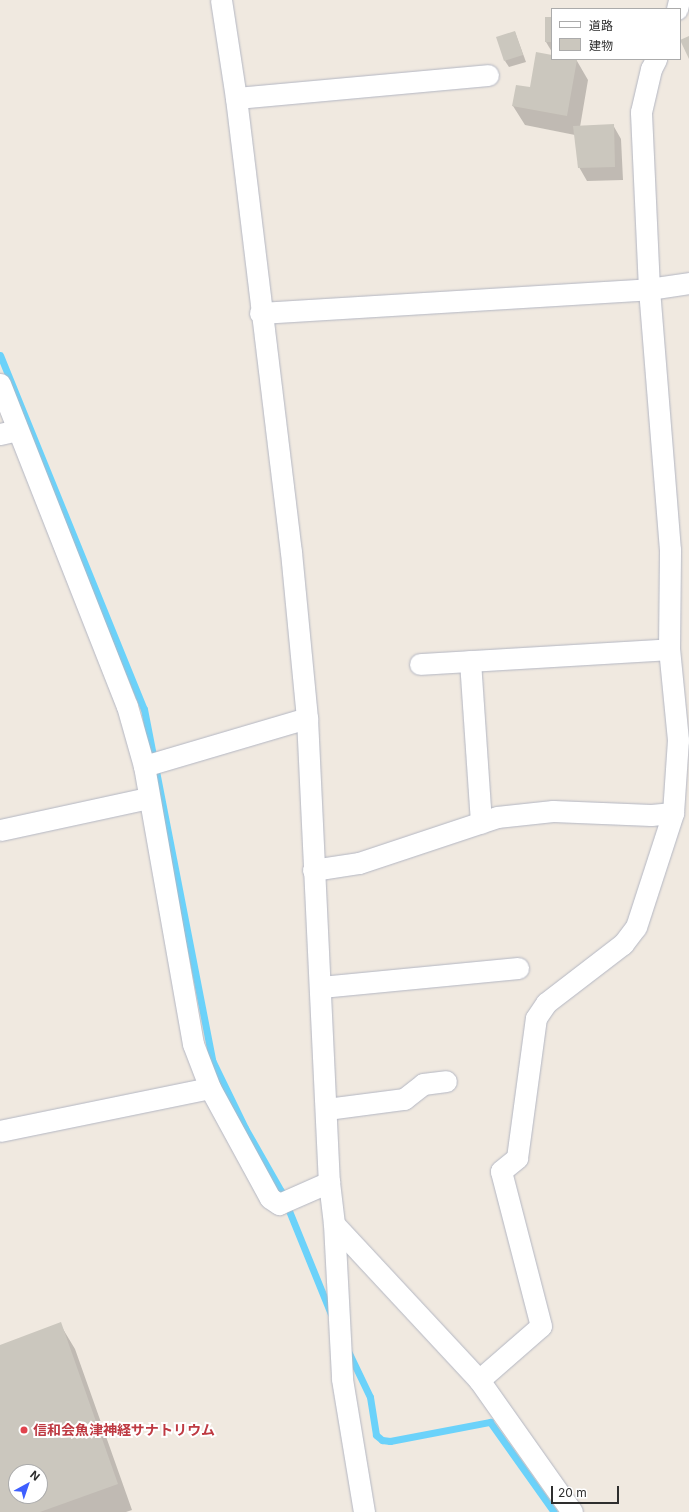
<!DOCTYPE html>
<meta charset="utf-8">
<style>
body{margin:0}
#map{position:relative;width:689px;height:1512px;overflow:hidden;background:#f0e9e0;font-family:Inter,"Noto Sans JP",sans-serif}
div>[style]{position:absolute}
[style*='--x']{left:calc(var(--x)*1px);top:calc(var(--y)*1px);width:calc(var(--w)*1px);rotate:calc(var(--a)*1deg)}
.shadow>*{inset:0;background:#0003}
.stream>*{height:7px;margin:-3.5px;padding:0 3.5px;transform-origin:3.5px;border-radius:3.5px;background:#6bd2fa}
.building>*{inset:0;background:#cbc7be}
.roads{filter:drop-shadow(0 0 1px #b3b6c2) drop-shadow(0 0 1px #b3b6c2)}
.minor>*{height:21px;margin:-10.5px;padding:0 10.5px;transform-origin:10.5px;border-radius:10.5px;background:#fff}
.dots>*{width:11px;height:11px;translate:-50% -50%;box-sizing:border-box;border:2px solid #fff;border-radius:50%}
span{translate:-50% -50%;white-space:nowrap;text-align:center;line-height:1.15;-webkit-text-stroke:4px #fff;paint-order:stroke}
.health-label{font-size:14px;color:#be3a42;font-weight:700}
.left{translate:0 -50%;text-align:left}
.legend{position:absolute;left:551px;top:8px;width:130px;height:52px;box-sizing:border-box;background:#fff;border:1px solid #ababab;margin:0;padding:5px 7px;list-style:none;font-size:12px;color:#2e2e2e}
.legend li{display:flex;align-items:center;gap:8px;height:20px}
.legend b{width:20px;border:1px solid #ababab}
.north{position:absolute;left:8px;top:1464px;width:40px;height:40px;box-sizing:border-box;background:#fff;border:1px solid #ababab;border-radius:50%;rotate:40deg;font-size:11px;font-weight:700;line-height:16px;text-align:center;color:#2e2e2e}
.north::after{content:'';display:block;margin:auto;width:14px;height:18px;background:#3e5fff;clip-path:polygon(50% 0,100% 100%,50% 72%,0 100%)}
.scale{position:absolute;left:551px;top:1486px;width:68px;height:18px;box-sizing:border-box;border:2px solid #2e2e2e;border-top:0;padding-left:5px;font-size:12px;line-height:14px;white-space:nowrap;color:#2e2e2e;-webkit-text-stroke:3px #fff;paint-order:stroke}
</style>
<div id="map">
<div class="shadow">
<div style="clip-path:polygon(552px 18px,552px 52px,546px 42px)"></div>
<div style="clip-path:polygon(515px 32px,526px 62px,509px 67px,505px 61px)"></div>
<div style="clip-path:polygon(552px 56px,552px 59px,577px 61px,588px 80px,580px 127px,613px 125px,621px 139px,623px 180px,587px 181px,579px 167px,575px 135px,525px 125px,513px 106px,531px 89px)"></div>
<div style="clip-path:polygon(evenodd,60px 1324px,75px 1349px,132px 1510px,126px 1512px,0 1512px,0 1346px,60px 1324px,16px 1472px,40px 1472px,40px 1496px,16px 1496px,16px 1472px)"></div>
</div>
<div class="stream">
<div style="--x:0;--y:355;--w:382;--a:67.9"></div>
<div style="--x:144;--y:709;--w:358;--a:79"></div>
<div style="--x:212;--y:1060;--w:76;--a:64.1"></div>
<div style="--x:245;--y:1128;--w:73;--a:60.3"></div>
<div style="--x:281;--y:1191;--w:133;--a:67.9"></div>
<div style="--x:347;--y:1349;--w:53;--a:64.4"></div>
<div style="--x:370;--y:1397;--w:38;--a:81"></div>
<div style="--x:376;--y:1435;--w:8;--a:40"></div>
<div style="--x:382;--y:1440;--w:8;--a:7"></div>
<div style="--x:390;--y:1441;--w:102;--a:-10.8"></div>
<div style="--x:490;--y:1422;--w:110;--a:54.6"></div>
</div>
<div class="building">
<div style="clip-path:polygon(545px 17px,552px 17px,552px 42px,545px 42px)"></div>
<div style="clip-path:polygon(515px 31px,523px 55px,504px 61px,496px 37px)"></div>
<div style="clip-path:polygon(689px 36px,689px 59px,680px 40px)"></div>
<div style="clip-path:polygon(536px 52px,552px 55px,552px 59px,577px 60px,567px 116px,512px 106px,516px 85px,530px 87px)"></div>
<div style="clip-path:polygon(614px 124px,615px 167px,578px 168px,573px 126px)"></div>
<div style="clip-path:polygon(evenodd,61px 1322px,118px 1484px,40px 1512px,0 1512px,0 1345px,61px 1322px,16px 1472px,40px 1472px,40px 1496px,16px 1496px,16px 1472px)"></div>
</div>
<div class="roads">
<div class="minor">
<div style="--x:221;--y:0;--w:99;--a:81.3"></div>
<div style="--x:236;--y:98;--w:457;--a:83.1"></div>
<div style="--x:291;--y:552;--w:167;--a:84.5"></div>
<div style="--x:307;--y:718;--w:465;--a:87.3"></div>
<div style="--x:329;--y:1182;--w:42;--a:83.2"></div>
<div style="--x:334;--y:1224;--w:155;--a:87"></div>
<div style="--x:342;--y:1379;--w:135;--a:80.6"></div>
<div style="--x:677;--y:9;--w:9;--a:-77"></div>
<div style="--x:236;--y:98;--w:253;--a:-5.2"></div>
<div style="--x:260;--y:313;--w:390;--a:-3.5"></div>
<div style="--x:649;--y:289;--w:40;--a:-8.5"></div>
<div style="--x:0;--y:384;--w:346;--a:68.5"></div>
<div style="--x:127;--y:706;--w:62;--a:74.2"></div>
<div style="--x:144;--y:766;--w:282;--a:80"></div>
<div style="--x:193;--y:1044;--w:47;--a:68.9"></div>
<div style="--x:210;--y:1088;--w:125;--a:61.4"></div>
<div style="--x:270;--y:1198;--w:11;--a:34"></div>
<div style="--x:279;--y:1204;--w:55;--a:-23.7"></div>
<div style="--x:0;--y:434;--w:18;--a:-13"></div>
<div style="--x:470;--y:661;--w:162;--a:86.1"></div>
<div style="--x:420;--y:664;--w:249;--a:-3.4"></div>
<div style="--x:144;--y:766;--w:170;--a:-16.4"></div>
<div style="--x:0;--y:830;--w:151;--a:-12.2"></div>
<div style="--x:313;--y:870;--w:47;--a:-8.7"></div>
<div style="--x:359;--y:863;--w:145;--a:-18.4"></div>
<div style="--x:497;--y:817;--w:56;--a:-6.1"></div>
<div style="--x:553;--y:811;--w:98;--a:2.3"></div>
<div style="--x:651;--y:815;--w:22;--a:-5"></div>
<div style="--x:673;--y:813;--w:73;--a:-86.1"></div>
<div style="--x:678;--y:740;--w:91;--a:-95.6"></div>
<div style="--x:669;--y:649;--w:99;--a:-89.4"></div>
<div style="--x:670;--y:550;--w:262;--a:-94.6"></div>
<div style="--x:649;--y:289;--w:177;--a:-92.6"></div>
<div style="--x:641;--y:112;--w:44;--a:-76.9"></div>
<div style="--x:651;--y:69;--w:11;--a:-63"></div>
<div style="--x:321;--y:987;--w:198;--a:-5.5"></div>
<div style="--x:327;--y:1109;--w:78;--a:-7.4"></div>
<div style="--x:404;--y:1099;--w:24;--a:-38"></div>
<div style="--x:423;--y:1084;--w:23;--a:-7"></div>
<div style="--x:0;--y:1131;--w:214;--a:-11.6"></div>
<div style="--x:334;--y:1224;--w:213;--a:47.1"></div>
<div style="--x:479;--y:1380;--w:161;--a:54.8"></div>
<div style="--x:479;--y:1380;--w:82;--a:-41.1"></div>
<div style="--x:541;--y:1326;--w:160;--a:-104.5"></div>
<div style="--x:501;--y:1171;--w:21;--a:-39"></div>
<div style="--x:517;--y:1158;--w:141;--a:-82.3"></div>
<div style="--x:536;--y:1018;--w:18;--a:-56"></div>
<div style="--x:546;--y:1003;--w:97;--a:-37.5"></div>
<div style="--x:623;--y:944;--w:21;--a:-53"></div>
<div style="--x:636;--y:927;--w:120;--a:-72"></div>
</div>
</div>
<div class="dots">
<div style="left:24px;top:1430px;background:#e0444e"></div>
</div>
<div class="health-label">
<span class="left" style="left:33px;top:1430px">信和会魚津神経サナトリウム</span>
</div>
<ul class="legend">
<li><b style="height:5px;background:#fff"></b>道路</li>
<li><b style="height:11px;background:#cbc7be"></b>建物</li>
</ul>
<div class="north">N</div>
<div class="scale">20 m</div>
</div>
